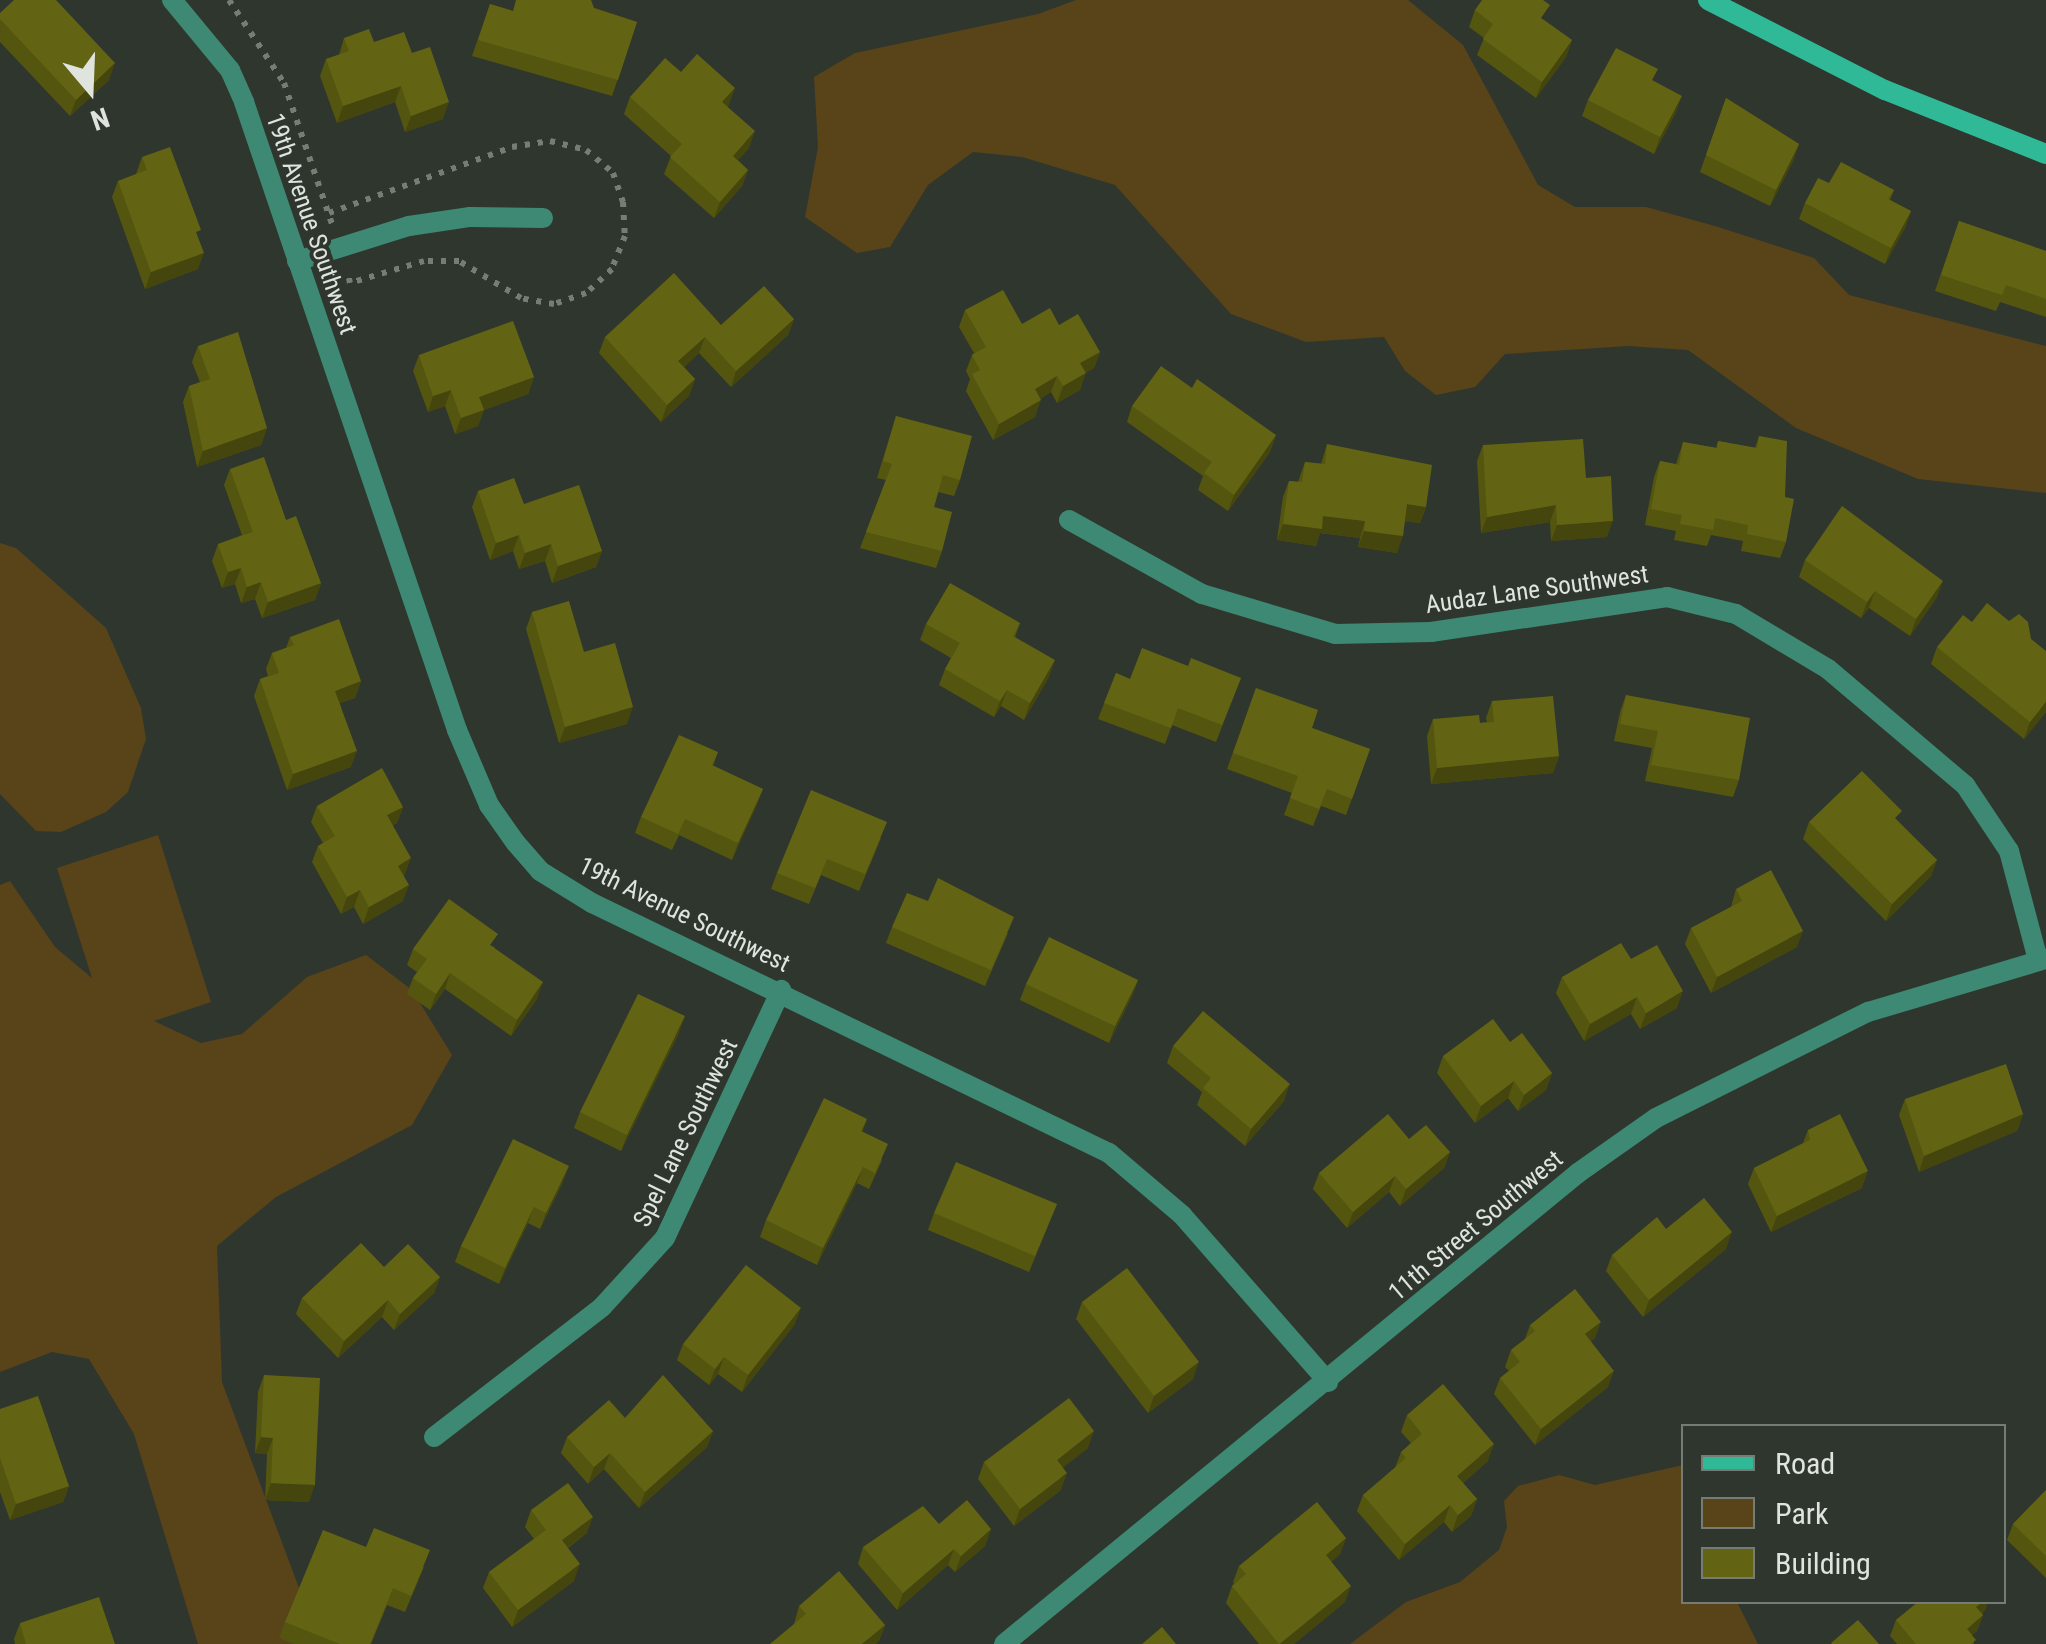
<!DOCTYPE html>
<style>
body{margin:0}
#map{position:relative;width:2046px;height:1644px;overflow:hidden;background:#2f362e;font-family:"Roboto Condensed",sans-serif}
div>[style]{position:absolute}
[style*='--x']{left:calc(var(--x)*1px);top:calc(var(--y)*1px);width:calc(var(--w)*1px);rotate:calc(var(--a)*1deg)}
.green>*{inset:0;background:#594319}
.path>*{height:6px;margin-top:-3px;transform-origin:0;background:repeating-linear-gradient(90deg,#767c76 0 5px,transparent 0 13px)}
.street>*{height:20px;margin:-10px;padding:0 10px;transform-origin:10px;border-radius:10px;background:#3d8973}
.secondary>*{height:20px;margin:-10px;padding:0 10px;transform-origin:10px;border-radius:10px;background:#2fb997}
.wall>*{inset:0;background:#545610}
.shaded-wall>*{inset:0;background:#45460d}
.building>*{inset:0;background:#626413}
span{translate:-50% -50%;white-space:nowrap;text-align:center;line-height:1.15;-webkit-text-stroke:8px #2f362e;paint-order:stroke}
.street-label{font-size:25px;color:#dfe4df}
.legend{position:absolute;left:1681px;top:1424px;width:325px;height:180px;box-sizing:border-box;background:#2f362e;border:2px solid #757c75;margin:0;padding:12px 18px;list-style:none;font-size:30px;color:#dfe4df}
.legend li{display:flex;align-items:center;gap:20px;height:50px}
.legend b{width:50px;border:2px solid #757c75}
.north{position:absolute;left:40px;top:40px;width:100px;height:100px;-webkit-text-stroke:8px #2f362e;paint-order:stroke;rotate:161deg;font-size:28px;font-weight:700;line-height:40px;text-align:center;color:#dfe4df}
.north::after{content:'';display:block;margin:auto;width:35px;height:45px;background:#dfe4df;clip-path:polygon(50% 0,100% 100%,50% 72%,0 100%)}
</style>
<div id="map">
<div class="green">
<div style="clip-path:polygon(1076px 0,1408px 0,1463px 45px,1538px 185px,1575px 207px,1646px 207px,1715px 226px,1814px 258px,1849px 295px,2046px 346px,2046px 493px,1918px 479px,1796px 428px,1688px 350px,1628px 346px,1505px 354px,1475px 387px,1436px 395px,1405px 371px,1384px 337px,1306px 342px,1231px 314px,1115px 185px,1022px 157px,973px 152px,928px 185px,890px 247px,857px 253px,805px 217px,818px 147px,814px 77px,855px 53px,1038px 14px)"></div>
<div style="clip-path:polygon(0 543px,16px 548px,106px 628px,141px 708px,146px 739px,128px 792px,106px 812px,61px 832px,36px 831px,0 794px)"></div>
<div style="clip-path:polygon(158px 835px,211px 1002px,154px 1021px,201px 1043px,242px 1034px,307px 977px,366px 955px,412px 990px,452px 1055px,412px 1125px,276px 1197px,217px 1246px,222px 1382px,320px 1644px,198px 1644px,134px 1434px,89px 1359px,52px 1352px,0 1372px,0 885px,10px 881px,55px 947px,92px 978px,57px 868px)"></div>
<div style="clip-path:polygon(1683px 1465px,1684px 1602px,1737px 1602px,1758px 1644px,1350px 1644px,1406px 1602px,1460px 1582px,1499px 1550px,1507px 1527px,1504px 1501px,1518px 1486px,1559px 1475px,1595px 1485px)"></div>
</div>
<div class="path">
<div style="--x:229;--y:0;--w:100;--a:56.5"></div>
<div style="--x:284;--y:83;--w:149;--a:71.2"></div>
<div style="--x:329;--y:213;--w:195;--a:-19.8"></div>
<div style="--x:512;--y:147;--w:38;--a:-9"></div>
<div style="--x:550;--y:141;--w:37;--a:14"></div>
<div style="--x:586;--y:150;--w:35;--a:40"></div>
<div style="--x:613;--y:173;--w:31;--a:71"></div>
<div style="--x:623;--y:202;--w:34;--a:87"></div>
<div style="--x:625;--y:236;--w:35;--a:112"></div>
<div style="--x:612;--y:269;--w:35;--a:137"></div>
<div style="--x:586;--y:293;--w:34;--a:161"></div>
<div style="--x:554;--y:304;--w:34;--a:-170"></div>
<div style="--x:521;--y:298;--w:72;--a:-149.2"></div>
<div style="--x:459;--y:261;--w:35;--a:180"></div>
<div style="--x:424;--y:261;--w:77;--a:163.4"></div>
<div style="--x:350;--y:283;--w:9;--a:-103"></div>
</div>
<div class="street">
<div style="--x:172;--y:0;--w:91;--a:50.4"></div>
<div style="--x:230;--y:70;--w:35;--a:66"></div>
<div style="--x:244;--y:102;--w:663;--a:71.26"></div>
<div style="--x:457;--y:730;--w:82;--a:66.9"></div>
<div style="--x:489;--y:805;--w:45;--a:54.9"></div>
<div style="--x:515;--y:842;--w:38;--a:49"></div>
<div style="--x:540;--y:871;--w:61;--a:31.6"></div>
<div style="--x:592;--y:903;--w:574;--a:25.81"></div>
<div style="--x:1109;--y:1153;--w:96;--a:40.3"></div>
<div style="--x:1182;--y:1215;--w:222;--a:48.8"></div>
<div style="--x:297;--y:261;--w:117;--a:-17.4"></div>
<div style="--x:409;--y:226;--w:62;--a:-8.4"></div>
<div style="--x:470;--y:217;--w:73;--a:0.8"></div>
<div style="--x:1069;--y:520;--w:152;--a:29.1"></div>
<div style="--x:1202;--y:594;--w:139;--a:16.7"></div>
<div style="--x:1335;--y:634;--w:96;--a:-1.2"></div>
<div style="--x:1431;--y:632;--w:239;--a:-8.4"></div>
<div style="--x:1667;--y:597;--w:71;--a:13.8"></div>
<div style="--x:1736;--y:614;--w:107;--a:30.9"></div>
<div style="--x:1828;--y:669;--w:180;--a:40.3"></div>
<div style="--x:1965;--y:785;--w:79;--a:56.3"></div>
<div style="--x:2009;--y:851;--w:113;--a:75.1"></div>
<div style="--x:434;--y:1437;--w:212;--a:-37.7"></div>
<div style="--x:602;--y:1307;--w:93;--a:-47.6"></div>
<div style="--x:665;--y:1238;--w:274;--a:-64.9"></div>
<div style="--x:1004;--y:1644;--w:743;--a:-39.37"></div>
<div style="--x:1578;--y:1173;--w:95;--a:-35.2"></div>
<div style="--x:1656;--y:1118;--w:237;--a:-26.6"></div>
<div style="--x:1868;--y:1012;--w:186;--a:-16.6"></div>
</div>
<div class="secondary">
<div style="--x:1708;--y:0;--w:199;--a:27"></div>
<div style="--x:1885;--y:90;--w:173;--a:21.7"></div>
</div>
<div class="wall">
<div style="clip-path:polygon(490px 4px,512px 11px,594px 8px,637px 22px,612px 96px,472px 56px)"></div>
<div style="clip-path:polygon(1475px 10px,1544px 20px,1572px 40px,1566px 57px,1536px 98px,1477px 55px,1484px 38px,1469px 27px)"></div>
<div style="clip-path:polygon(0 13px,109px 80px,70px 116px,0 42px)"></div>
<div style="clip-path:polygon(344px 38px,374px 42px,412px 53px,443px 119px,405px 132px,395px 102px,337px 123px,320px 76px,326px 59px,339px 55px)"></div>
<div style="clip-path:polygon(681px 72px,729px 105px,727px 107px,749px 148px,738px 160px,748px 170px,742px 186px,714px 218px,664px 174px,671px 156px,624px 114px,630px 97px)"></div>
<div style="clip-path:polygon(1653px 81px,1676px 112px,1654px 154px,1582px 116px,1588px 100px)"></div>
<div style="clip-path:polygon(1726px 98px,1799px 144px,1793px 161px,1770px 206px,1700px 172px)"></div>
<div style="clip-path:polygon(142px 157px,198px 238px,198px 269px,145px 289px,112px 197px,118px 181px,136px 174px)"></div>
<div style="clip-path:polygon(1829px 183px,1894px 190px,1890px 200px,1911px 211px,1905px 228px,1885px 264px,1799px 219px,1805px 203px)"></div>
<div style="clip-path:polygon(1959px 221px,2046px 251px,2046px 317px,2000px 302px,1996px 311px,1935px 291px)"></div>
<div style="clip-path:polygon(965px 310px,1022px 324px,1059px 325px,1100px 352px,1094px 368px,1085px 373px,1080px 390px,1057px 403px,1051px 392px,1040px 399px,1035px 417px,993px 440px,966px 391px,970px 379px,966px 371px,972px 355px,974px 353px,959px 327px)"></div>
<div style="clip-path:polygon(794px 319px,788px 335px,731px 387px,699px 353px,684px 367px,695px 379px,689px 396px,661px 422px,599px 353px,605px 337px)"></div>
<div style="clip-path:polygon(198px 346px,267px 428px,261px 445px,197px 467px,183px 402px,189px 386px,200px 382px,192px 362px)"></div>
<div style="clip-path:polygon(419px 355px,534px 377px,528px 394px,484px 410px,478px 426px,455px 434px,445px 406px,428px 412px,413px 371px)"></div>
<div style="clip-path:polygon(1192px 388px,1276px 435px,1270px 452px,1228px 511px,1198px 490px,1203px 476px,1127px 422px,1132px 406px)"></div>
<div style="clip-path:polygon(896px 416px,960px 480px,954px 496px,938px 492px,934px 507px,942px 551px,936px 568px,860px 548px,886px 480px,877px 478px)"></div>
<div style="clip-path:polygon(1759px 436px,1785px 497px,1786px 542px,1780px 558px,1741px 551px,1743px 541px,1711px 535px,1707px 546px,1674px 540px,1676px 531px,1645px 525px,1654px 477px,1660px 461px,1676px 464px,1683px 442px,1716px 448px,1718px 441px,1755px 448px)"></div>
<div style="clip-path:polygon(1327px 444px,1426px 507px,1420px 523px,1405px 521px,1397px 553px,1358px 547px,1360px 538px,1320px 533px,1316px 546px,1277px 540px,1283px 497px,1289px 481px,1298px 482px,1305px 462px,1321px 464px)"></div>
<div style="clip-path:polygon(1483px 445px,1586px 478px,1607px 537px,1551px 541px,1550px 522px,1481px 533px,1477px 461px)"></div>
<div style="clip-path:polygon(230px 469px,286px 520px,321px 583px,315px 600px,262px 618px,255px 599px,241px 603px,235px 584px,222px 588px,212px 561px,218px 544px,242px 535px,224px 485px)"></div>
<div style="clip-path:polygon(478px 491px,524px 504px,602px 551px,596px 567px,552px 583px,545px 561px,519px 569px,513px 551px,490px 560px,472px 507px)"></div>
<div style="clip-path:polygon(1805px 560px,1937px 597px,1910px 636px,1869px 608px,1861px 618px,1799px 577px)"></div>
<div style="clip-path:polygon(532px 612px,584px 652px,627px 724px,559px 743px,526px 629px)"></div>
<div style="clip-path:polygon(1020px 623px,1015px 637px,1049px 677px,1024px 720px,1001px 706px,994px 717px,939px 685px,945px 669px,951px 658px,920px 640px,926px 624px)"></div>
<div style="clip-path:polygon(290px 637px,361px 681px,355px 698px,340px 703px,351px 767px,287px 790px,254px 696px,260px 679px,268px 676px,266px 669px,272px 653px,286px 648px)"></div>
<div style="clip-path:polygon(1937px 647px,2046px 712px,2024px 739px,1931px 664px)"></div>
<div style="clip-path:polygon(1188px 666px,1241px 678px,1216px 742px,1172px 725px,1165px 744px,1098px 719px,1116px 673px,1130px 679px)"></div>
<div style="clip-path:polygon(1256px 688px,1312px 728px,1370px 749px,1346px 815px,1321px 806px,1313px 826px,1284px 815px,1292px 793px,1227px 769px)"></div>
<div style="clip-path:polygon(1626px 695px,1739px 780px,1733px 797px,1645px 781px,1652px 748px,1614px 741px,1620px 712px)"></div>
<div style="clip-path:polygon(1492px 701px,1559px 756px,1553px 773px,1431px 784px,1427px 736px,1433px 719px,1480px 723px,1487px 722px,1486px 718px)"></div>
<div style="clip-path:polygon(718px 752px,713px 766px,763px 789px,732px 860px,679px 835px,672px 850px,635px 833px,641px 817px)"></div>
<div style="clip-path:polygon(317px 806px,403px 807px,397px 823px,393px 825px,405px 874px,403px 876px,403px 901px,363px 924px,354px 907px,341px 914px,312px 862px,318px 846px,323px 843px,311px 822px)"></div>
<div style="clip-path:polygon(1809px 822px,1898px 822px,1937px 860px,1931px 876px,1886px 921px,1803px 839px)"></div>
<div style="clip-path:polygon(881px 838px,859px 891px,821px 875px,809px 904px,771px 889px,777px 873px)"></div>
<div style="clip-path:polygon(1736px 889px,1797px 947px,1711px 993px,1685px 944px,1691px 928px,1731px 907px)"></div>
<div style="clip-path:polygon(892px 927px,1008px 933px,985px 986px,886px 943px)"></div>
<div style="clip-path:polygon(493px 946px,537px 999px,511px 1036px,445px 989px,430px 1010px,407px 994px,413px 978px,417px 972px,407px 965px,413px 949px)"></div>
<div style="clip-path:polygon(1631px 959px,1677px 1008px,1640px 1029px,1631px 1014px,1584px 1041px,1556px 993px,1562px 977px)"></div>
<div style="clip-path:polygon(1138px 980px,1132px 996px,1109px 1043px,1020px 1000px,1026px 984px)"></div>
<div style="clip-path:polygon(679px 1033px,621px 1151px,574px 1128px,580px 1112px)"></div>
<div style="clip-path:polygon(1510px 1042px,1552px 1073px,1546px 1090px,1518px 1111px,1508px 1098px,1475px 1123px,1437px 1073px,1443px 1056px)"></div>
<div style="clip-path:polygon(1173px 1046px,1284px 1101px,1245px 1146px,1197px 1105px,1202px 1092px,1167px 1063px)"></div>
<div style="clip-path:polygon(1905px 1099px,2023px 1114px,2017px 1131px,1919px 1172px,1899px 1115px)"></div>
<div style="clip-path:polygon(867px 1119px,862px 1132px,882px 1160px,869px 1189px,857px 1183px,817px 1265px,760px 1237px,766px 1220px)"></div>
<div style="clip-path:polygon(1808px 1130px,1862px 1188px,1771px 1232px,1748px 1184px,1754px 1168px,1803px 1143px)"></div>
<div style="clip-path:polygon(1409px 1139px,1450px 1152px,1444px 1168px,1400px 1206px,1389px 1192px,1347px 1228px,1313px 1189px,1319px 1173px)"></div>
<div style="clip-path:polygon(563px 1182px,540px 1229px,528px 1223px,499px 1284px,455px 1262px,461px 1246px)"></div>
<div style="clip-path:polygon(1057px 1204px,1029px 1272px,928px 1230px,934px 1213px)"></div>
<div style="clip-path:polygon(1666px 1229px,1726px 1249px,1643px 1317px,1606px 1271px,1612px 1255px)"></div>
<div style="clip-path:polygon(384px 1267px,440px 1277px,434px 1293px,394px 1330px,382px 1317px,338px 1358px,296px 1314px,302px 1298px)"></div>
<div style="clip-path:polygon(1082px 1302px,1193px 1379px,1148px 1413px,1076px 1319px)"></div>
<div style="clip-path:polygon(795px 1324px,742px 1392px,718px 1374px,709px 1385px,677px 1360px,683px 1344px)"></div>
<div style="clip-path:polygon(1530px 1325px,1595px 1338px,1591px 1341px,1608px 1387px,1535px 1445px,1494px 1394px,1500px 1378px,1509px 1371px,1505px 1367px,1511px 1350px,1525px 1339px)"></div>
<div style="clip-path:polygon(264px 1375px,309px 1502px,265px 1500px,267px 1454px,255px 1453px,258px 1392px)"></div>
<div style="clip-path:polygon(0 1409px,69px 1486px,63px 1502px,10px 1520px,0 1492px)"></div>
<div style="clip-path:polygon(1407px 1415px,1488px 1461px,1463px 1483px,1477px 1499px,1471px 1516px,1452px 1532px,1444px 1522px,1399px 1560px,1357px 1511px,1363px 1495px,1395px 1468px,1401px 1452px,1411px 1443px,1401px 1432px)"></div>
<div style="clip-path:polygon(625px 1418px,713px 1431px,707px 1447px,639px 1508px,604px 1469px,588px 1484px,561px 1453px,567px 1437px)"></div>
<div style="clip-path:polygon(1088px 1448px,1062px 1468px,1061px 1490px,1014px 1526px,978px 1479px,984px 1462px)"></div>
<div style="clip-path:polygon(2046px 1490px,2046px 1578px,2007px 1540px,2013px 1524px)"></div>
<div style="clip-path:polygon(531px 1510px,587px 1533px,568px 1548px,574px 1581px,512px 1627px,483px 1588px,489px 1572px,534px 1539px,525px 1527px)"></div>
<div style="clip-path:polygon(991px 1529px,985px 1546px,955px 1572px,948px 1565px,897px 1610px,858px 1564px,863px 1547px)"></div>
<div style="clip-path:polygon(1346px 1538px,1340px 1554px,1331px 1562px,1345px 1602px,1294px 1644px,1259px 1644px,1226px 1603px,1232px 1586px,1234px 1584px,1233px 1582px,1239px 1566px)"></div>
<div style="clip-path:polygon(366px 1547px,424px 1567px,405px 1612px,387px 1605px,371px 1644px,294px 1644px,279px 1638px,285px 1622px)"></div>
<div style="clip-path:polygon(1918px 1602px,1988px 1602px,1985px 1610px,1982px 1613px,1983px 1615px,1977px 1631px,1972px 1635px,1974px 1644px,1897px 1644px,1890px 1636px,1896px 1620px)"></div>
<div style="clip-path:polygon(799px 1606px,885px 1625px,879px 1641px,794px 1624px)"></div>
<div style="clip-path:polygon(20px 1623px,115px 1644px,15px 1644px,14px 1639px)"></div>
</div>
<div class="shaded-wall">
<div style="clip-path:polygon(1572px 40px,1566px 57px,1536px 98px,1542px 82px)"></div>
<div style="clip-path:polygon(115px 63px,109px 80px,70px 116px,76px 100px)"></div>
<div style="clip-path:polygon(401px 86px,395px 102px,337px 123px,343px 106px)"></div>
<div style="clip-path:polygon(735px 88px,729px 105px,717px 119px,722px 102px)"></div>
<div style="clip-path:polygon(1682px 96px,1676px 112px,1654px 154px,1660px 137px)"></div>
<div style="clip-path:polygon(449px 102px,443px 119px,405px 132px,411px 116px)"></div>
<div style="clip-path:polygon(755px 131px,749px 148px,727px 172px,733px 156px)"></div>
<div style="clip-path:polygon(1799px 144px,1793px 161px,1770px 206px,1776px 190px)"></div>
<div style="clip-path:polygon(748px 170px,742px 186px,714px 218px,720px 202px)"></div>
<div style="clip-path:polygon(1911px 211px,1905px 228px,1885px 264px,1891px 248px)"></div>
<div style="clip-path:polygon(204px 253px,198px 269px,145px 289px,151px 272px)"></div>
<div style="clip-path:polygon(794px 319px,788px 335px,731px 387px,736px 371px)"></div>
<div style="clip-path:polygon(705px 337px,699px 353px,673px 377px,678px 361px)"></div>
<div style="clip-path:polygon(1100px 352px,1094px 368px,1074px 380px,1080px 363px)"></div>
<div style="clip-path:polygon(1086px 373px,1080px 390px,1057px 403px,1063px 386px)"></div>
<div style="clip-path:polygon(1057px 376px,1051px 392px,1029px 405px,1035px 389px)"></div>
<div style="clip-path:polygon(534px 377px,528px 394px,484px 410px,478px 426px,455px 434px,461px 418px,479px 397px)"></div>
<div style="clip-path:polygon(695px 379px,689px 396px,661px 422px,667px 405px)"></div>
<div style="clip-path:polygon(451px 390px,445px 406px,428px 412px,433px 396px)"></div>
<div style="clip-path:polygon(1041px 400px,1035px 417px,993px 440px,999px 424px)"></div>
<div style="clip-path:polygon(267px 428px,261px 445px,197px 467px,203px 451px)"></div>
<div style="clip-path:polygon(1276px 435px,1270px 452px,1228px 511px,1234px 495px)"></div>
<div style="clip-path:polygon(1407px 504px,1426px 507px,1420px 523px,1401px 521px)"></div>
<div style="clip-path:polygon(1556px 505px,1550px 522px,1481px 533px,1487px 517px)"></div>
<div style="clip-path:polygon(1323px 516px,1365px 521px,1360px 538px,1320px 533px,1316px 546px,1277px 540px,1283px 524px)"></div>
<div style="clip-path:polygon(1613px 521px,1607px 537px,1551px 541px,1557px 525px)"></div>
<div style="clip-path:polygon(1364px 531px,1403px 536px,1397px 553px,1358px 547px)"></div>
<div style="clip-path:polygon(519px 535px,513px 551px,490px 560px,496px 543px)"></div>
<div style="clip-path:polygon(551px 544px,545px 561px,519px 569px,525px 553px)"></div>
<div style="clip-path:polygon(602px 551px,596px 567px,552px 583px,558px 566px)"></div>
<div style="clip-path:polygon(241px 568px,235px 584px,222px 588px,228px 572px)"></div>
<div style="clip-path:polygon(1943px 581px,1937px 597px,1910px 636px,1916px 619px)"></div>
<div style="clip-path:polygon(261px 582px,255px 599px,241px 603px,247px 587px)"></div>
<div style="clip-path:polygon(321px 583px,315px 600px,262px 618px,268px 602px)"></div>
<div style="clip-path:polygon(1875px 591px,1869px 608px,1861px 618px,1867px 602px)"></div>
<div style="clip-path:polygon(1055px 660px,1049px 677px,1024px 720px,1030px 703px)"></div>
<div style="clip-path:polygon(361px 681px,355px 698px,329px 707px,335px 691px)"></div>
<div style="clip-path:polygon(1007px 690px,1001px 706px,994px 717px,1000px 701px)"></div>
<div style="clip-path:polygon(2046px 702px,2046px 712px,2024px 739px,2030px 722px)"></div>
<div style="clip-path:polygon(633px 707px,627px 724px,559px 743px,565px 727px)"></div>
<div style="clip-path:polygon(357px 751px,351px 767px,287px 790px,293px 774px)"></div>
<div style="clip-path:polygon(1559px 756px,1553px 773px,1431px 784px,1437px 768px)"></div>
<div style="clip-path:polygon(763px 789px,757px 805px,732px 860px,738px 843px)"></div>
<div style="clip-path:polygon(403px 807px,397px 823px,381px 832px,387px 815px)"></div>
<div style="clip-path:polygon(411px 858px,405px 874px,392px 882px,398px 866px)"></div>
<div style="clip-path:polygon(1937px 860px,1931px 876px,1886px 921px,1892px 904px)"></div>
<div style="clip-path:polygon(409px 885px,403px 901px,363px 924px,369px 907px)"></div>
<div style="clip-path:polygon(360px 890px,354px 907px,341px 914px,347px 897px)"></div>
<div style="clip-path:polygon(1803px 931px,1797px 947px,1711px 993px,1717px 977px)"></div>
<div style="clip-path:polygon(450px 973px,445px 989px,430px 1010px,436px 994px)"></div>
<div style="clip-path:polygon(1138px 980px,1132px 996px,1109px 1043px,1115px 1026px)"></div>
<div style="clip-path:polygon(543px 982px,537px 999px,511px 1036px,517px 1020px)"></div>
<div style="clip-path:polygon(1683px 991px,1677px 1008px,1640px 1029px,1646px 1013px)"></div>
<div style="clip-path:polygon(1637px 997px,1631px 1014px,1584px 1041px,1590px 1024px)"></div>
<div style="clip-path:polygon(685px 1016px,679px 1033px,621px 1151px,627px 1135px)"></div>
<div style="clip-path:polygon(1552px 1073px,1546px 1090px,1518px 1111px,1524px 1095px)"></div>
<div style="clip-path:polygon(1514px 1081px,1508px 1098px,1475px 1123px,1481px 1106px)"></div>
<div style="clip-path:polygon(1290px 1084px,1284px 1101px,1245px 1146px,1251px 1129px)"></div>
<div style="clip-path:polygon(2023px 1114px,2017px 1131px,1919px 1172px,1924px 1156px)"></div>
<div style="clip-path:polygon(1450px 1152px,1444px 1168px,1400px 1206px,1406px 1189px)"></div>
<div style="clip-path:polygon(569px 1166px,563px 1182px,540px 1229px,546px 1213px)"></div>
<div style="clip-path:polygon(863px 1167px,857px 1183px,817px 1265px,823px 1248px)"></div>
<div style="clip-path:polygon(1868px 1171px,1862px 1188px,1771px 1232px,1777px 1216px)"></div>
<div style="clip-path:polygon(1395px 1176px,1389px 1192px,1347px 1228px,1353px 1212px)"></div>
<div style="clip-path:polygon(534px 1207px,528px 1223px,499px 1284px,505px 1268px)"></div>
<div style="clip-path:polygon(1732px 1232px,1726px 1249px,1643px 1317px,1649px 1300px)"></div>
<div style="clip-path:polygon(440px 1277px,434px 1293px,394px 1330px,400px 1314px)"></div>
<div style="clip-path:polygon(388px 1300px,382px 1317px,338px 1358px,344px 1341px)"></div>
<div style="clip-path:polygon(801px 1308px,795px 1324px,742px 1392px,748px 1375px)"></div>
<div style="clip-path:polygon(1601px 1322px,1595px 1338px,1579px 1351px,1585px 1334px)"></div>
<div style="clip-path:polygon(724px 1357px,718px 1374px,709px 1385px,715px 1369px)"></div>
<div style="clip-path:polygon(1199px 1362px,1193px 1379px,1148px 1413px,1154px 1396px)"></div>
<div style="clip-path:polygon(1614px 1371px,1608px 1387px,1535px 1445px,1541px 1429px)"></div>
<div style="clip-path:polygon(713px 1431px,707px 1447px,639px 1508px,645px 1492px)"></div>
<div style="clip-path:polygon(1094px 1431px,1088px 1448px,1051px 1477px,1057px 1460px)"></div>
<div style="clip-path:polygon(261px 1437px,273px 1438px,267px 1454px,255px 1453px)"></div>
<div style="clip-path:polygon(1494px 1444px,1488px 1461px,1451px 1493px,1457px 1476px)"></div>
<div style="clip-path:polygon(610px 1453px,604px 1469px,588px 1484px,594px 1467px)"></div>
<div style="clip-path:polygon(1067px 1473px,1061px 1490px,1014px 1526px,1020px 1509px)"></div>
<div style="clip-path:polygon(271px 1483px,315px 1485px,309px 1502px,265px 1500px)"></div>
<div style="clip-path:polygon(69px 1486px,63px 1502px,10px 1520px,16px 1504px)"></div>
<div style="clip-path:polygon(1477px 1499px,1471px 1516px,1452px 1532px,1458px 1515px)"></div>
<div style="clip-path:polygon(1450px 1505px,1444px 1522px,1399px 1560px,1405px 1544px)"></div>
<div style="clip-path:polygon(593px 1517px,587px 1533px,556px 1556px,562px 1540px)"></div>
<div style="clip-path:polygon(991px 1529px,985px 1546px,955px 1572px,961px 1556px)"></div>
<div style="clip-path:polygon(1346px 1538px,1340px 1554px,1320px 1572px,1326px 1555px)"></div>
<div style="clip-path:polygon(954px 1549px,948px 1565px,897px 1610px,903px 1593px)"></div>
<div style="clip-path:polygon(580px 1564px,574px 1581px,512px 1627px,518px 1610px)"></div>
<div style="clip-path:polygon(1351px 1586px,1345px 1602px,1294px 1644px,1280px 1644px)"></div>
<div style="clip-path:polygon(1982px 1602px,1988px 1602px,1985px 1610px,1970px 1623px,1976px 1607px)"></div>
<div style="clip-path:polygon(1983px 1615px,1977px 1631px,1962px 1644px,1967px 1629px)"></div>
<div style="clip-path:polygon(885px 1625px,879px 1641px,876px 1644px,862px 1644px)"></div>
</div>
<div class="building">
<div style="clip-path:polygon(14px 0,56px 0,115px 63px,76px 100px,0 19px,0 13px)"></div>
<div style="clip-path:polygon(516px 0,591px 0,594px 8px,637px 22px,618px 80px,478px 40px,490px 4px,513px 11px)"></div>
<div style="clip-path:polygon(1482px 0,1543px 0,1550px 5px,1541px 18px,1572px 40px,1542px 82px,1483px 39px,1493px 24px,1475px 10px)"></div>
<div style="clip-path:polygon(369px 29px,374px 42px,404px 32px,412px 53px,430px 47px,449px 102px,411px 116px,401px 86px,343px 106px,326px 59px,349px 51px,344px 38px)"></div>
<div style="clip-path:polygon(1616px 48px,1658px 69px,1652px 80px,1682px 96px,1660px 137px,1588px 100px)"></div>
<div style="clip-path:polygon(697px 54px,735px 88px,722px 102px,755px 131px,733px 156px,748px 170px,720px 202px,670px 157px,682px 144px,630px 97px,665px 58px,681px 72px)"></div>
<div style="clip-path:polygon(1726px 98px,1799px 144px,1776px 190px,1706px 155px)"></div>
<div style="clip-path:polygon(170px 147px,201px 230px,196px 232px,204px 253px,151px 272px,118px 181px,147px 170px,142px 157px)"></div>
<div style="clip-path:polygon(1841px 162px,1894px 190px,1888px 199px,1911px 211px,1891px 248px,1805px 203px,1818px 178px,1829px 183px)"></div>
<div style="clip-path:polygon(1959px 221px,2046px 251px,2046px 299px,2006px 285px,2002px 295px,1941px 275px)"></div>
<div style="clip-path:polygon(674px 273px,721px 325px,764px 286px,794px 319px,736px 371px,705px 337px,678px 361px,695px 379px,667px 405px,605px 337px)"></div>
<div style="clip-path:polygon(1003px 290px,1022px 324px,1050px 308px,1059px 325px,1078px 314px,1100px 352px,1080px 363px,1086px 373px,1063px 386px,1057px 376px,1035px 389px,1041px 400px,999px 424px,972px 374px,980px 370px,972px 355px,986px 347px,965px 310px)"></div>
<div style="clip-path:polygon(513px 321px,534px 377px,479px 397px,484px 410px,461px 418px,451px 390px,433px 396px,419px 355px)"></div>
<div style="clip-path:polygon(238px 332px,267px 428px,203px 451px,189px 386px,210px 379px,198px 346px)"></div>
<div style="clip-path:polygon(1161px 366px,1192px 388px,1197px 379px,1276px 435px,1234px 495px,1204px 473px,1212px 462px,1132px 406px)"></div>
<div style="clip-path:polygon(896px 416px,972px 436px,960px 480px,943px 475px,934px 507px,952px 512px,942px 551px,866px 532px,892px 464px,883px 461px)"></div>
<div style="clip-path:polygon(1759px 436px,1787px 441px,1785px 497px,1794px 499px,1786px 542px,1747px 534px,1748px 525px,1715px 518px,1713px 530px,1680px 524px,1682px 515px,1651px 509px,1660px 461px,1679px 465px,1683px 442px,1717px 448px,1718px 441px,1757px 448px)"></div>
<div style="clip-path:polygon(1583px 439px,1586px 478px,1611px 476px,1613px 521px,1557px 525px,1556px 505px,1487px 517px,1483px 445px)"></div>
<div style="clip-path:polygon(1327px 444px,1432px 465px,1426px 507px,1407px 504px,1403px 536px,1364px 531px,1365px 521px,1323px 516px,1322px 529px,1283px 524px,1289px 481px,1302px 482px,1305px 462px,1325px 464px)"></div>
<div style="clip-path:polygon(264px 457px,286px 520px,296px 516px,321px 583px,268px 602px,261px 582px,247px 587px,241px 568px,228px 572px,218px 544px,253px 532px,230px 469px)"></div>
<div style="clip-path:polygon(514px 478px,524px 504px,579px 485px,602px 551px,558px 566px,551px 544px,525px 553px,519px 535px,496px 543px,478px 491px)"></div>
<div style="clip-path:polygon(1842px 506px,1943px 581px,1916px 619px,1875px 591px,1867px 602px,1805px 560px)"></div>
<div style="clip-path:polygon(950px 583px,1020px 623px,1013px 636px,1055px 660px,1030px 703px,1007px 690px,1000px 701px,945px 669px,960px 643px,926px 624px)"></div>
<div style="clip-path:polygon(569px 601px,584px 652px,615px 643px,633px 707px,565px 727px,532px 612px)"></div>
<div style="clip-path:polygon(1987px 603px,2009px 621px,2019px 614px,2028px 622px,2031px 639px,2046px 651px,2046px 702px,2030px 722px,1937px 647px,1963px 615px,1972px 622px)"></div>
<div style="clip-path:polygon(339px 619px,361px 681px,335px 691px,357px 751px,293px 774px,260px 679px,279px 673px,272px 653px,294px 645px,290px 637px)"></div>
<div style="clip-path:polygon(1142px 648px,1188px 666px,1191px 658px,1241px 678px,1222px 725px,1178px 708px,1171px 728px,1104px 703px,1116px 673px,1130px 679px)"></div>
<div style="clip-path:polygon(1256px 688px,1318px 710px,1312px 728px,1370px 749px,1352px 799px,1327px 789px,1319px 809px,1290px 798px,1298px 776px,1233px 753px)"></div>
<div style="clip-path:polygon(1626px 695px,1750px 718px,1739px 780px,1651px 765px,1658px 731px,1620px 724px)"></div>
<div style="clip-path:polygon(1553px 696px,1559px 756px,1437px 768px,1433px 719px,1479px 715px,1480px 723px,1494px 722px,1492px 701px)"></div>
<div style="clip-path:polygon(679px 735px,718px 752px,712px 765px,763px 789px,738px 843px,685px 819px,678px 834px,641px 817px)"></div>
<div style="clip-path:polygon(382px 768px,403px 807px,387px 815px,411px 858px,398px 866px,409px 885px,369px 907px,360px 890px,347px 897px,318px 846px,335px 836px,317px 806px)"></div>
<div style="clip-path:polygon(1862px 771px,1902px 811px,1895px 818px,1937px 860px,1892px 904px,1809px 822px)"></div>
<div style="clip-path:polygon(811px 790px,887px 822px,865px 874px,827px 859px,815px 888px,777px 873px)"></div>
<div style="clip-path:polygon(1771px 870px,1803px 931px,1717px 977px,1691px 928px,1742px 901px,1736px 889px)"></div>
<div style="clip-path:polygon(938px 878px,1014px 917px,991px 970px,892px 927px,907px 893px,928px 901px)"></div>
<div style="clip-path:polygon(449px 899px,498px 934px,490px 945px,543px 982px,517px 1020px,450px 973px,436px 994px,413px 978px,427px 959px,413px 949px)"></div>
<div style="clip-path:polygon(1049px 937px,1138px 980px,1115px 1026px,1026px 984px)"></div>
<div style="clip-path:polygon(1621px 943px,1631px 959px,1657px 945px,1683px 991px,1646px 1013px,1637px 997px,1590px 1024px,1562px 977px)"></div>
<div style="clip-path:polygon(638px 994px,685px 1016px,627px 1135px,580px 1112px)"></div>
<div style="clip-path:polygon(1203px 1011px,1290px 1084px,1251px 1129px,1203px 1088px,1211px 1078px,1173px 1046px)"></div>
<div style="clip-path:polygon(1493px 1019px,1510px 1042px,1522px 1033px,1552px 1073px,1524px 1095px,1514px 1081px,1481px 1106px,1443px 1056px)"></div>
<div style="clip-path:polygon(2006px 1064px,2023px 1114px,1924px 1156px,1905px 1099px)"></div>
<div style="clip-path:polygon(824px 1098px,867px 1119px,861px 1131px,888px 1144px,875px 1173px,863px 1167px,823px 1248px,766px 1220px)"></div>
<div style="clip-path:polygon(1388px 1114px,1409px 1139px,1426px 1125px,1450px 1152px,1406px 1189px,1395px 1176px,1353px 1212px,1319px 1173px)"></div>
<div style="clip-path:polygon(1840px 1114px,1868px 1171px,1777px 1216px,1754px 1168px,1810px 1140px,1808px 1130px)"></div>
<div style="clip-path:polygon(513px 1139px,569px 1166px,546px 1213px,534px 1207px,505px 1268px,461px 1246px)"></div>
<div style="clip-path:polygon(956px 1162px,1057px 1204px,1035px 1256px,934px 1213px)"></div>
<div style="clip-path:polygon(1704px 1198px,1732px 1232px,1649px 1300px,1612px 1255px,1657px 1217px,1666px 1229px)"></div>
<div style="clip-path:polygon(361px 1243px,384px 1267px,408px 1244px,440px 1277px,400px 1314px,388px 1300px,344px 1341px,302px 1298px)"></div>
<div style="clip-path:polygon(746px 1265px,801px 1308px,748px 1375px,724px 1357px,715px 1369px,683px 1344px)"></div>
<div style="clip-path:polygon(1127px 1268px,1199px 1362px,1154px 1396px,1082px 1302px)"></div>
<div style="clip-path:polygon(1575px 1289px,1601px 1322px,1585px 1334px,1614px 1371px,1541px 1429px,1500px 1378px,1520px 1362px,1511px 1350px,1535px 1331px,1530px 1325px)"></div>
<div style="clip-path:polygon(264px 1375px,320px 1378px,315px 1485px,271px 1483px,273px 1438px,261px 1437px)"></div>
<div style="clip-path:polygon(663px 1375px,713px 1431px,645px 1492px,610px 1453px,594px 1467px,567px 1437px,609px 1400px,625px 1418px)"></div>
<div style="clip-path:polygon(1443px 1384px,1494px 1444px,1457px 1476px,1477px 1499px,1458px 1515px,1450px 1505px,1405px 1544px,1363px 1495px,1406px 1458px,1401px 1452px,1422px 1434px,1407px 1415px)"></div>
<div style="clip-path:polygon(38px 1396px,69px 1486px,16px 1504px,0 1458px,0 1409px)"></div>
<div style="clip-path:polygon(1069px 1398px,1094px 1431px,1057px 1460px,1067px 1473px,1020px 1509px,984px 1462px)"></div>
<div style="clip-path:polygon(568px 1483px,593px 1517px,562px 1540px,580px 1564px,518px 1610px,489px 1572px,546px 1530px,531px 1510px)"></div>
<div style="clip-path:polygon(2046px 1490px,2046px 1556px,2013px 1524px)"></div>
<div style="clip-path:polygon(967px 1500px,991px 1529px,961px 1556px,954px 1549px,903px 1593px,863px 1547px,923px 1506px,939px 1524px)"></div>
<div style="clip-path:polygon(1317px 1502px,1346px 1538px,1326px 1555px,1351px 1586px,1279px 1644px,1232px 1586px,1246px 1574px,1239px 1566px)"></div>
<div style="clip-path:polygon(374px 1528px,430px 1550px,411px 1596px,393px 1588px,370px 1644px,340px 1644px,285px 1622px,323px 1530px,366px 1547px)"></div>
<div style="clip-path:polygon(839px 1571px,885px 1625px,862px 1644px,770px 1644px,806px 1614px,799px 1606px)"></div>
<div style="clip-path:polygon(99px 1597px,115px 1644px,26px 1644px,20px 1623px)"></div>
<div style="clip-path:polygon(1918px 1602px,1982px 1602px,1976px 1607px,1983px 1615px,1967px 1629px,1976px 1640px,1971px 1644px,1916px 1644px,1896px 1620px)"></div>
<div style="clip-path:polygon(1858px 1620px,1879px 1644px,1832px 1644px,1831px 1643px)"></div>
<div style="clip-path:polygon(1162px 1627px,1176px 1644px,1142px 1644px)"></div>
</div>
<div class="street-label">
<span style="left:311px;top:224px;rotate:71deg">19th Avenue Southwest</span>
<span style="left:1537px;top:590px;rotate:-8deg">Audaz Lane Southwest</span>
<span style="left:684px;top:915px;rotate:26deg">19th Avenue Southwest</span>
<span style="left:686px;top:1133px;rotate:-64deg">Spel Lane Southwest</span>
<span style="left:1476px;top:1226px;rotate:-40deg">11th Street Southwest</span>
</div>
<ul class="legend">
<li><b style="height:12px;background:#2fb997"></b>Road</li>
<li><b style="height:28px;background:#594319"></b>Park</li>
<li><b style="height:28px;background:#626413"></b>Building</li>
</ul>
<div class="north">N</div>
</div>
